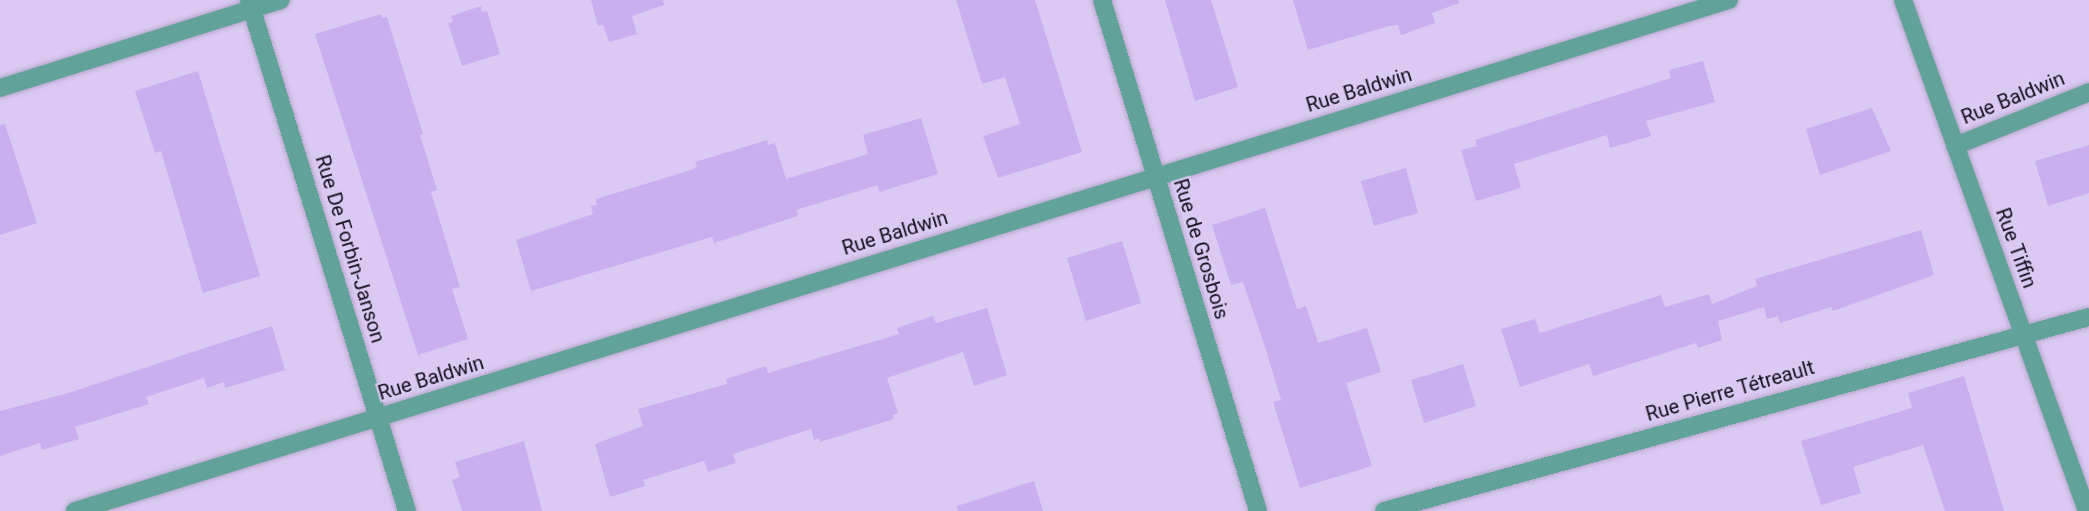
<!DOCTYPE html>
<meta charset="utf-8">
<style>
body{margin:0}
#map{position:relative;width:2089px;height:511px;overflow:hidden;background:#dac9f3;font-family:Roboto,sans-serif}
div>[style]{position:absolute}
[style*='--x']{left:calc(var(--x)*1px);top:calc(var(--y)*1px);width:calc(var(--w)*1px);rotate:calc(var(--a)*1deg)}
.building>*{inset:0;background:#caaff0}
.roads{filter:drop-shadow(0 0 2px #b6a7cc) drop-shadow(0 0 2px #b6a7cc)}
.street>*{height:18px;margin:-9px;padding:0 9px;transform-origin:9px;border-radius:9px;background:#62a399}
span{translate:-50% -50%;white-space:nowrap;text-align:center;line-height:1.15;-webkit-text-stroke:4.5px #dac9f3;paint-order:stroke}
.street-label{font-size:20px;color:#120c1a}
</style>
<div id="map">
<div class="building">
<div style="clip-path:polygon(591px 0,663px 0,664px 5px,632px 16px,637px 34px,609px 42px,603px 25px,598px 26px)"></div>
<div style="clip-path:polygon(956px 0,1035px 0,1082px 152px,998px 178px,983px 136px,1020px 124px,1005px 77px,982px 84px)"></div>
<div style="clip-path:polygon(1165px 0,1211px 0,1238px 87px,1195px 101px)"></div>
<div style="clip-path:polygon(1293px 0,1459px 0,1459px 3px,1432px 13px,1435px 23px,1401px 35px,1398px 25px,1389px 26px,1308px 50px)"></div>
<div style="clip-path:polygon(481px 6px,482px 12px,487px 11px,500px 54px,462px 66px,448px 23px,453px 22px,451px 16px)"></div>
<div style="clip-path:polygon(381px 14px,382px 18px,387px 17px,423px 134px,420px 135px,437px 190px,431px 192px,460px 287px,452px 289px,468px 339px,418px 355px,315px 34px)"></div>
<div style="clip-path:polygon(1703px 61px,1715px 102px,1646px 121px,1651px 136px,1610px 148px,1607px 135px,1514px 164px,1521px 188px,1476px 201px,1461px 150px,1477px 146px,1475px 140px,1671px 78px,1669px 70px)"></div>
<div style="clip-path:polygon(198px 71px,260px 276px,203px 293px,161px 151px,155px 153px,135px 91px)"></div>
<div style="clip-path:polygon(1872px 108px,1891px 151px,1820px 175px,1806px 129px)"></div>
<div style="clip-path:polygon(921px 118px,938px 174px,879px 192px,878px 185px,796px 210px,798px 216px,714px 243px,712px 237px,531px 291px,516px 240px,593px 214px,591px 206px,597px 205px,596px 199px,691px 170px,697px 167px,695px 162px,767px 140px,768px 145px,775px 143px,786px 179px,868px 154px,863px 135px)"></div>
<div style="clip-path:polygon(5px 124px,37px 223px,0 235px,0 125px)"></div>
<div style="clip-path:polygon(2089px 145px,2089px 193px,2048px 206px,2035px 161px)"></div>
<div style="clip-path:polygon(1406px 168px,1418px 213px,1374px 226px,1361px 181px)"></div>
<div style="clip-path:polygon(1265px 208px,1297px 309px,1306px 306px,1318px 343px,1367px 328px,1381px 372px,1346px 383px,1372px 466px,1300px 488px,1273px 402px,1281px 400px,1266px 350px,1243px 282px,1231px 285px,1212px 225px)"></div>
<div style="clip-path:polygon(1921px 230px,1934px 275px,1833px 311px,1831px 307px,1780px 323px,1778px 316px,1767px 319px,1764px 307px,1718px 321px,1722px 340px,1698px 348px,1696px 343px,1593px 376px,1589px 364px,1520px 387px,1501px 329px,1535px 319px,1540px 333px,1661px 295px,1665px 307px,1709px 294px,1712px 304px,1757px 286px,1755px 279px)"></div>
<div style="clip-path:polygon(1122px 241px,1141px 303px,1086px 321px,1067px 258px)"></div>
<div style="clip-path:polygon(987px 308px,1007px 375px,974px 386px,963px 352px,887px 378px,898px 413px,893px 415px,894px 419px,820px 442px,819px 438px,814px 440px,811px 429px,733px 454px,736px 463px,708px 472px,704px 461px,643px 480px,645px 486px,610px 497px,595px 444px,643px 426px,638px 409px,727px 384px,726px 379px,766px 366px,768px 373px,899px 334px,897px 328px,933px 316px,936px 323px)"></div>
<div style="clip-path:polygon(272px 326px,285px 370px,225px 388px,224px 382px,207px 388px,204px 378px,146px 397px,149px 404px,75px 427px,79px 439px,42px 450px,40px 443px,0 456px,0 411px,65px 394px)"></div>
<div style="clip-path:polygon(1463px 364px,1476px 406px,1424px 423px,1411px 380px)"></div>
<div style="clip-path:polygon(1964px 376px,2004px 511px,1945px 511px,1923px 445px,1853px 467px,1861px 493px,1821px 505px,1801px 441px,1912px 408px,1908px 393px)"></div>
<div style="clip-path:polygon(524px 441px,542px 511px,462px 511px,452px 480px,460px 477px,455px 462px)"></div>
<div style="clip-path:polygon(1034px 481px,1043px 511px,958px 511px,957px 506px)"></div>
</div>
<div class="roads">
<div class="street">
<div style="--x:249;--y:0;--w:535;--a:72.82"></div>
<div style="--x:1102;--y:0;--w:534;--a:73.02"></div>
<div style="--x:1903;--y:0;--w:543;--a:70.2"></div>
<div style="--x:0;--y:88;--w:294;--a:-17.4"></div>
<div style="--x:1955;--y:146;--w:144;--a:-21.9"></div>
<div style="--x:75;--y:511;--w:1731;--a:-17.17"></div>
<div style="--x:1384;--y:511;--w:731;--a:-15.39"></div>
</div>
</div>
<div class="street-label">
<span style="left:1359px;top:90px;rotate:-17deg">Rue Baldwin</span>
<span style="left:2013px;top:98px;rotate:-22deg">Rue Baldwin</span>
<span style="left:895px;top:233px;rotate:-17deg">Rue Baldwin</span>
<span style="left:2016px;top:248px;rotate:70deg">Rue Tiffin</span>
<span style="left:350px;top:249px;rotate:73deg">Rue De Forbin-Janson</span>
<span style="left:1201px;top:249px;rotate:73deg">Rue de Grosbois</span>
<span style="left:431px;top:378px;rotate:-17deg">Rue Baldwin</span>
<span style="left:1730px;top:391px;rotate:-16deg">Rue Pierre Tétreault</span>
</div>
</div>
